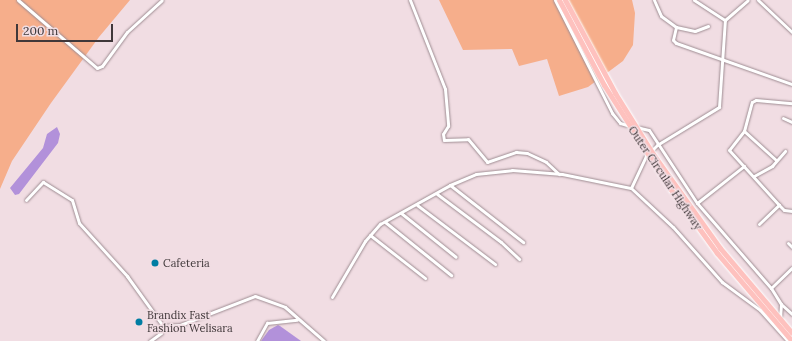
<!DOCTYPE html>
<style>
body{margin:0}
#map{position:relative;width:792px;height:341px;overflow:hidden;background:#f1dde3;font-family:Lora,serif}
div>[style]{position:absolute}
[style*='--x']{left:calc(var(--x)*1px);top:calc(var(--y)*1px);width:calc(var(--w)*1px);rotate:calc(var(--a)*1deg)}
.green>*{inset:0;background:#f6ae8b}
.water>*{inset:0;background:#b291da}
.roads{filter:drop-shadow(0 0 1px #9f8d93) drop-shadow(0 0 1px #9f8d93)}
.street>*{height:3px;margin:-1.5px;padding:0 1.5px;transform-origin:1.5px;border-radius:1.5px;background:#fff}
.bridges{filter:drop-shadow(0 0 1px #fff) drop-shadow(0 0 1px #fff)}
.highway-bridge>*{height:5px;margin:-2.5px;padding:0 2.5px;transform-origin:2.5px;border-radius:2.5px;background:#fec1be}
.dots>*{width:11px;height:11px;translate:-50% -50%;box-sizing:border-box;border:2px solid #f1dde3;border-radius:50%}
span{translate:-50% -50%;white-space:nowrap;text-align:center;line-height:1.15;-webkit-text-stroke:3px #f1dde3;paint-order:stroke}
.street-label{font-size:11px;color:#40383a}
.poi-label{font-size:11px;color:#40383a}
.left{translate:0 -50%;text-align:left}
.scale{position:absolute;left:16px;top:24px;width:97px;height:18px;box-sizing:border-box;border:2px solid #40383a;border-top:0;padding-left:5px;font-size:12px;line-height:14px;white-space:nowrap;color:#40383a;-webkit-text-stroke:3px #f1dde3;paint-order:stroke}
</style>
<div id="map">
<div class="green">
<div style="clip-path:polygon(0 0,130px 0,99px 37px,51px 103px,12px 161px,0 189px)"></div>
<div style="clip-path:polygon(439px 0,632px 0,635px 13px,633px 45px,623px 61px,588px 87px,559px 96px,547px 59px,519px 66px,512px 49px,463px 50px)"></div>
</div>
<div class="water">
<div style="clip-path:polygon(57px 127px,60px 134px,58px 143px,19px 194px,15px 195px,10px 188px,43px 148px,47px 134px)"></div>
<div style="clip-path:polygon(278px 325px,280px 326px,301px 341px,261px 341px,269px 330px)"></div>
</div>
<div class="roads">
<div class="street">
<div style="--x:18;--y:0;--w:104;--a:40.7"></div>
<div style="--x:97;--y:68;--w:5;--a:-22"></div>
<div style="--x:102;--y:66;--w:42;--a:-53.7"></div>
<div style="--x:127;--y:32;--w:47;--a:-42.4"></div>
<div style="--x:410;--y:0;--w:96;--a:68.5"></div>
<div style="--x:445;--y:89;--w:37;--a:85"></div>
<div style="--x:448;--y:126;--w:9;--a:122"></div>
<div style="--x:443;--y:134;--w:6;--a:81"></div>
<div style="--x:444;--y:140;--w:24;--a:-2"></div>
<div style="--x:468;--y:139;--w:30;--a:50"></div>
<div style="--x:487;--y:162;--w:31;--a:-19"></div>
<div style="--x:516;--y:152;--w:11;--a:5"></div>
<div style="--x:527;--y:153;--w:21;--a:25"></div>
<div style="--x:546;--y:162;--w:18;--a:43"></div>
<div style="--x:555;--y:0;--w:127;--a:63.2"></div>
<div style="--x:612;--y:113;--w:13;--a:51"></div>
<div style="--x:620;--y:123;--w:10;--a:17"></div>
<div style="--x:654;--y:0;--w:17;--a:66"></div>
<div style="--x:661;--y:16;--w:19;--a:36"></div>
<div style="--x:676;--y:27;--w:13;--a:103"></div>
<div style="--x:673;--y:40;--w:4;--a:45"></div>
<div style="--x:676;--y:43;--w:123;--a:19.5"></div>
<div style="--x:694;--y:0;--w:37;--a:33"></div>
<div style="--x:758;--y:0;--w:47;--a:43.3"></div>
<div style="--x:676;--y:27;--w:19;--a:12"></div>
<div style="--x:695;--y:31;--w:14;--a:-21"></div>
<div style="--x:783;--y:118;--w:10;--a:24"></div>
<div style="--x:636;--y:127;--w:13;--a:13"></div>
<div style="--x:649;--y:130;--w:87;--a:56.7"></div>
<div style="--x:697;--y:203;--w:113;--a:49"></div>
<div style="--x:771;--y:288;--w:19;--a:58"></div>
<div style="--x:781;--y:304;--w:15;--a:94"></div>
<div style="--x:744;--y:131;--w:24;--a:128"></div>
<div style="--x:729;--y:150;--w:74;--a:47.7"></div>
<div style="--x:779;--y:205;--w:7;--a:45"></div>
<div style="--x:784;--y:210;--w:8;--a:7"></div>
<div style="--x:776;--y:160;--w:43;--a:-137.8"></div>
<div style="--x:744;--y:131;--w:30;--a:-75"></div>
<div style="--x:752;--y:102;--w:4;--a:-27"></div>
<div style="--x:756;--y:100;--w:36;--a:5"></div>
<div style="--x:754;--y:176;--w:21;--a:-29"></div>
<div style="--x:772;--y:166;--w:20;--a:-49"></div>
<div style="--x:450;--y:185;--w:93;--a:38"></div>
<div style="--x:631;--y:188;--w:35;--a:-65"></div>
<div style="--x:646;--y:156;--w:16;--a:-45"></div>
<div style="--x:657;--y:145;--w:73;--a:-31.5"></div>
<div style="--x:719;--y:107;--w:87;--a:-86.1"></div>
<div style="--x:725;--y:20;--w:30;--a:-41"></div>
<div style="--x:437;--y:194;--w:80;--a:36.9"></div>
<div style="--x:501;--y:242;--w:25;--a:43"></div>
<div style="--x:26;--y:200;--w:25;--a:-47"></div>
<div style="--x:43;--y:182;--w:34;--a:32"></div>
<div style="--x:72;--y:200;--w:24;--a:73"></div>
<div style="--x:79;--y:223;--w:72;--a:47.8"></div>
<div style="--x:127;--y:276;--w:62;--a:54.2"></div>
<div style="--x:163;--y:326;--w:7;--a:106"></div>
<div style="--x:161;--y:333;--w:14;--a:144"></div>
<div style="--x:697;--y:203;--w:60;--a:-38.2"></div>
<div style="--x:417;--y:205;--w:98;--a:37.1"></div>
<div style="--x:401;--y:213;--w:70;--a:38.7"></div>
<div style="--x:385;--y:222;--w:85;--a:38.8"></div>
<div style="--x:759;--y:224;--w:28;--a:-44"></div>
<div style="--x:370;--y:235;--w:70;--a:38"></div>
<div style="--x:788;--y:243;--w:6;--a:45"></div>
<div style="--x:771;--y:288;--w:29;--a:-44"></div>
<div style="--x:332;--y:297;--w:65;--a:-59.5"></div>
<div style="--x:365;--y:241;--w:23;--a:-49"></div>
<div style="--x:380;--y:224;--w:80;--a:-29.1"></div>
<div style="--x:450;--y:185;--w:28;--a:-23"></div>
<div style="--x:476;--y:174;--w:36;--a:-6"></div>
<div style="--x:512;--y:170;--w:50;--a:4.6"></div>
<div style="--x:562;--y:174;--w:70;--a:11.5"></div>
<div style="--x:631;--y:188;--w:57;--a:42.9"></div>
<div style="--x:673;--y:227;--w:74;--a:48.3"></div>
<div style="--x:722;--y:282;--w:47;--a:36.4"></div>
<div style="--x:760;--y:310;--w:42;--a:47.9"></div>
<div style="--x:781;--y:304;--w:15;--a:42"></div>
<div style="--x:163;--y:326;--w:17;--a:-3"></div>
<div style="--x:180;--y:325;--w:80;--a:-21.1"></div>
<div style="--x:255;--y:296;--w:32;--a:20"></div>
<div style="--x:285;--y:307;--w:52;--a:41.1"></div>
<div style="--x:257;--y:341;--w:21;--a:-61"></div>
<div style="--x:267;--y:323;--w:30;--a:-6"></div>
</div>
</div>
<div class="bridges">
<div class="highway-bridge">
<div style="--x:559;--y:0;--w:96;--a:62.1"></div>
<div style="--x:604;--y:85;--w:121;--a:57.5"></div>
<div style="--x:669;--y:187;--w:82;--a:54"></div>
<div style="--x:717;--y:253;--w:116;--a:49.6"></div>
<div style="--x:565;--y:0;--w:106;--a:61.7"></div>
<div style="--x:615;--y:93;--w:72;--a:58.1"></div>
<div style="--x:653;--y:154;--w:115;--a:54.5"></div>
<div style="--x:720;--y:248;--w:111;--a:49.7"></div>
</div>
</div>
<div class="dots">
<div style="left:155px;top:263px;background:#007da3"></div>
<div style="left:139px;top:322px;background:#007da3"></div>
</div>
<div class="street-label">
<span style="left:665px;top:178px;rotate:56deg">Outer Circular Highway</span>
</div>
<div class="poi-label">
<span class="left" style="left:163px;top:263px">Cafeteria</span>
<span class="left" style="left:147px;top:322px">Brandix Fast<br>Fashion Welisara</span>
</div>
<div class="scale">200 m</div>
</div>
